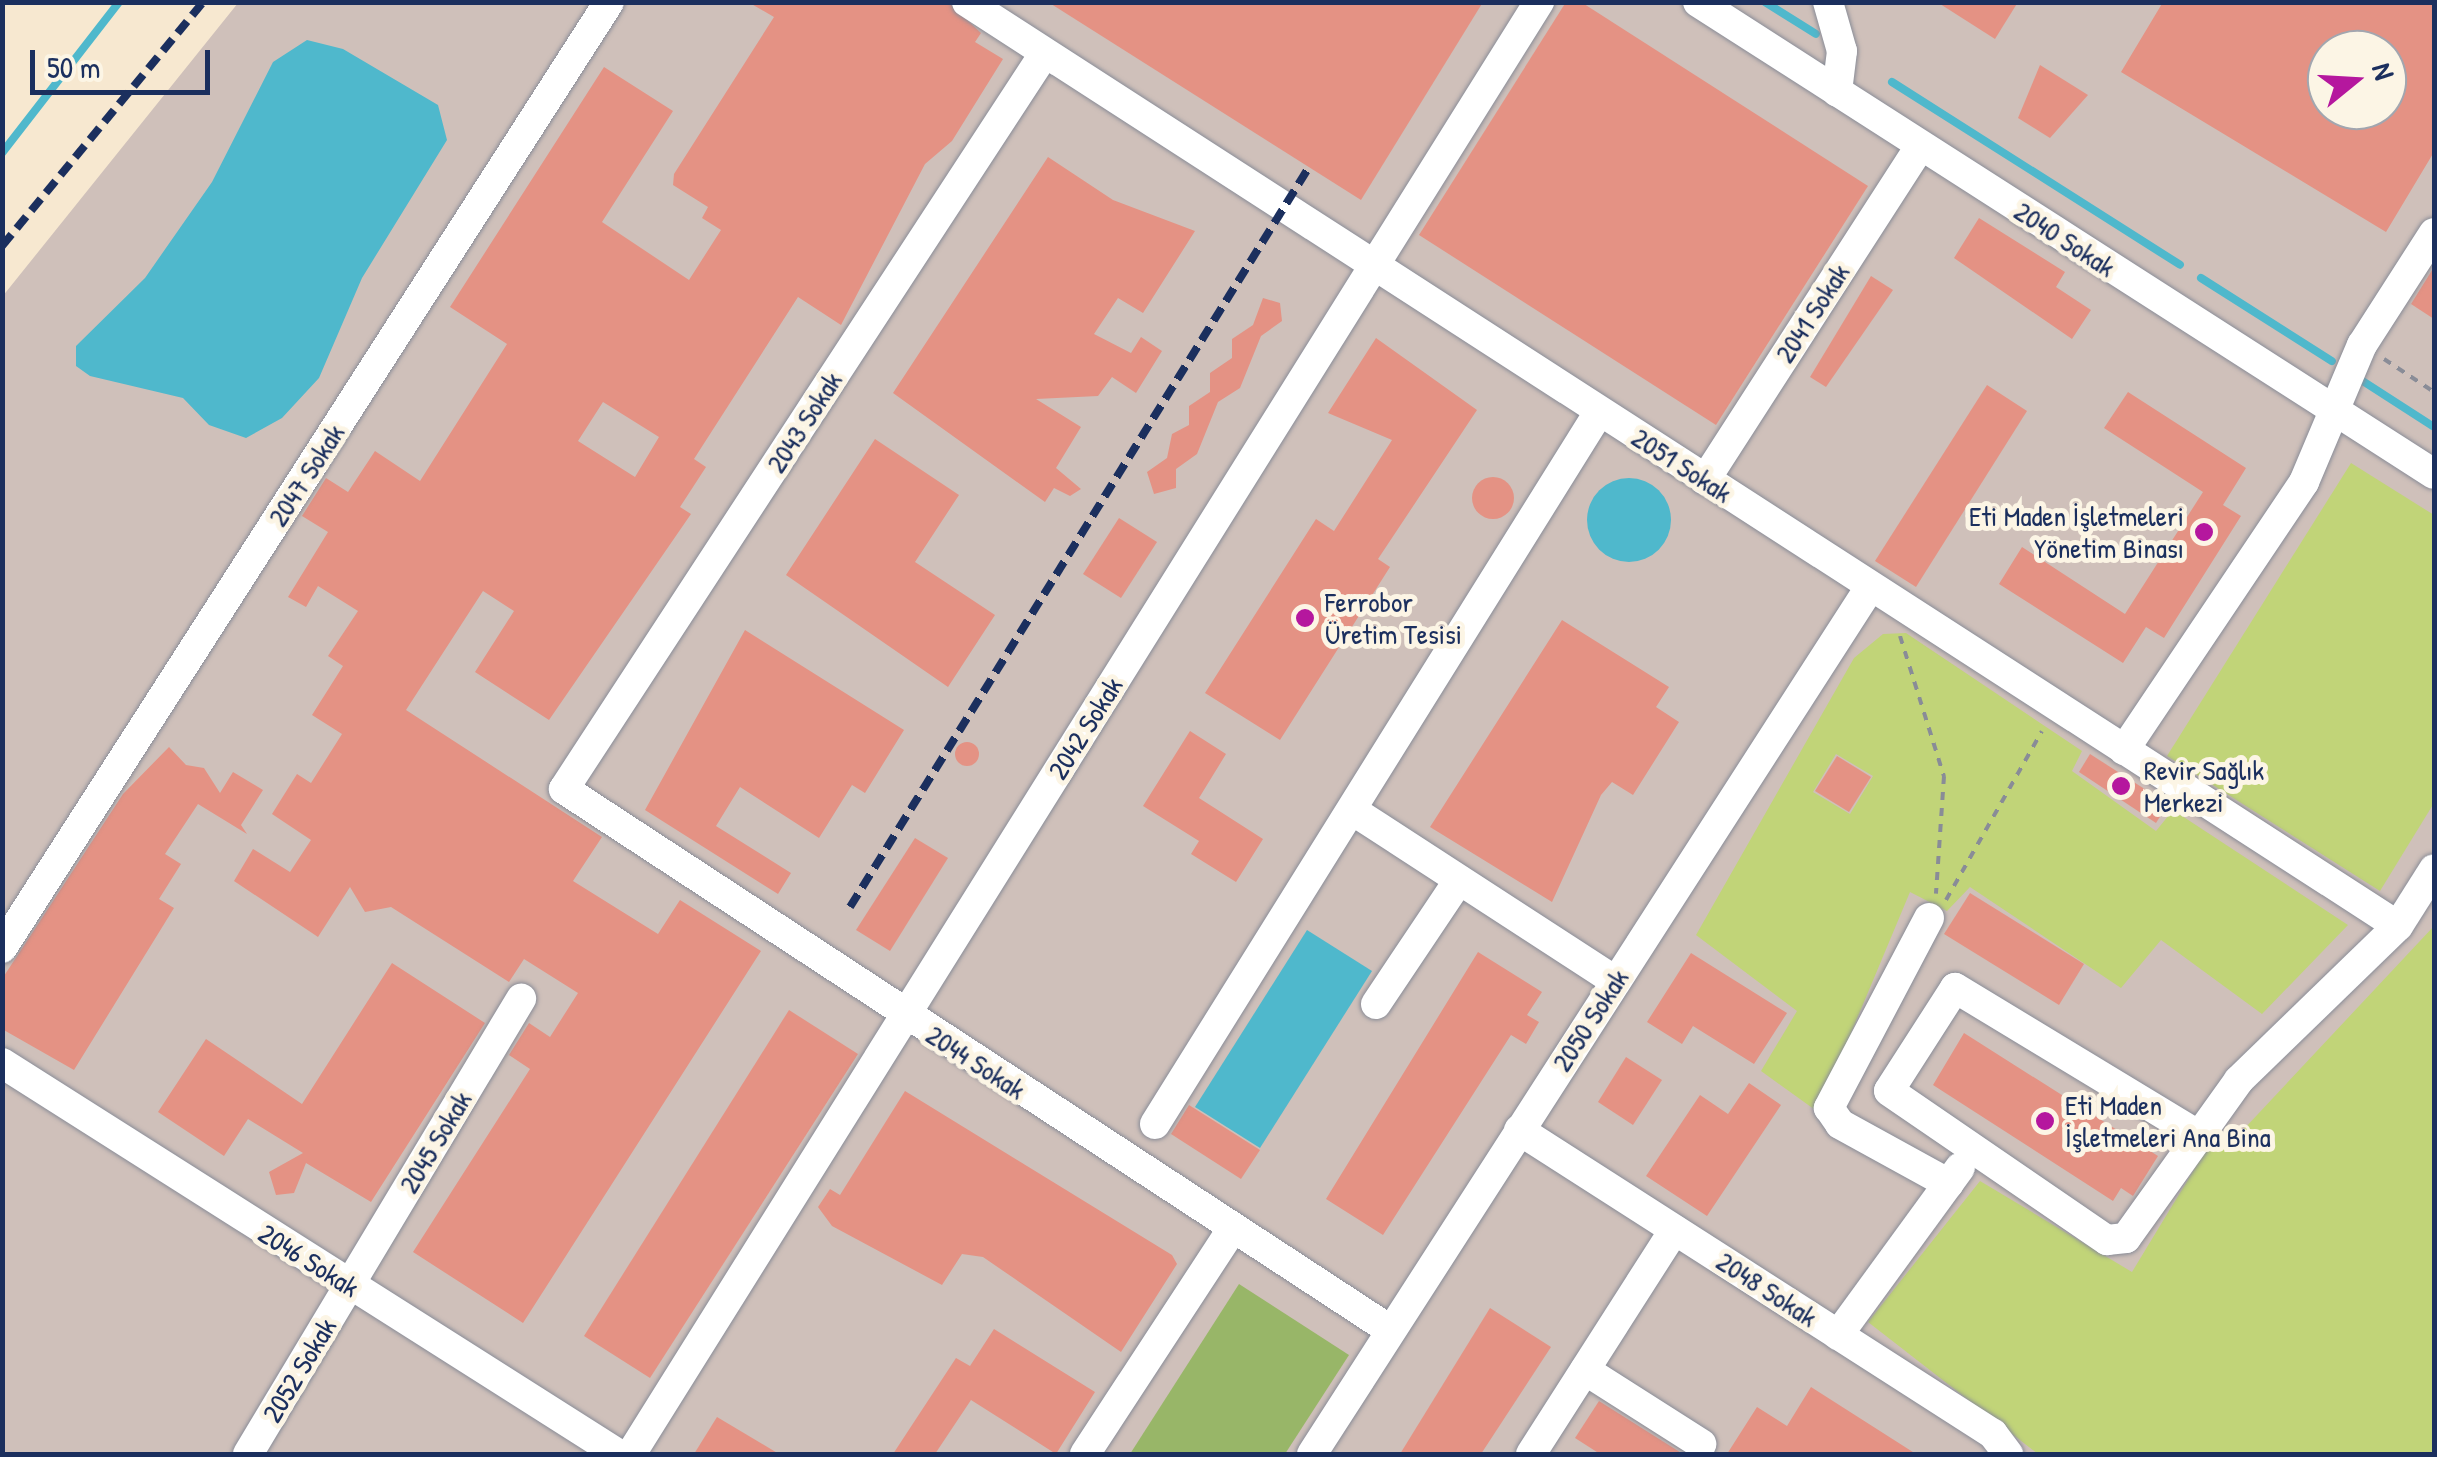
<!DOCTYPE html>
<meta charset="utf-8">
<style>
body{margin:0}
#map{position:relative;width:2437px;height:1457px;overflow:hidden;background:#f7e8d0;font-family:"Patrick Hand",sans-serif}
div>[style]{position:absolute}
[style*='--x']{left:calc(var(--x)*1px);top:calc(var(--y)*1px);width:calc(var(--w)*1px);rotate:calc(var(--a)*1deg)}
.industrial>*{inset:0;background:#cfc0ba}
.green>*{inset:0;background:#c1d478}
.forest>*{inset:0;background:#98b668}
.water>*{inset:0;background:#4fb8cc}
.round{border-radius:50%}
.stream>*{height:8px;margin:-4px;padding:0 4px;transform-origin:4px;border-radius:4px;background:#4fb8cc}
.building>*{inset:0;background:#e49284}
.path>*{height:4px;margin-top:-2px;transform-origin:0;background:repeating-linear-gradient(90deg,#898c97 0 8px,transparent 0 16px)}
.roads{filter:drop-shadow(0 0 2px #898c97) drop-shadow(0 0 2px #898c97)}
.minor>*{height:30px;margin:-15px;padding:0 15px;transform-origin:15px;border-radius:15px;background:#fff}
.rail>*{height:8px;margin-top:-4px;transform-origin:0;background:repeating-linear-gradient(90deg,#1b2f5e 0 15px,transparent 0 23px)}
.dots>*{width:28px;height:28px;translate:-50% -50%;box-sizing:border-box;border:5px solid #fcf5e5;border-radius:50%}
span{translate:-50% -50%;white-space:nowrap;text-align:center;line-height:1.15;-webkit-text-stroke:10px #fcf5e5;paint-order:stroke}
.street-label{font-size:28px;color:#1b2f5e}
.poi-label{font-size:28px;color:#1b2f5e}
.right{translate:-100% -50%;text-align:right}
.left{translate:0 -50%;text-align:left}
.frame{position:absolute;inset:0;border:5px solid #1b2f5e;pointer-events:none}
.north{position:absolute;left:2307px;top:30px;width:100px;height:100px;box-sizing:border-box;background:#fcf5e5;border:2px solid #a2a6af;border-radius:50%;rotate:72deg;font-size:28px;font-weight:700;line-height:40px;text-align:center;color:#1b2f5e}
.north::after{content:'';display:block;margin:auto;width:35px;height:45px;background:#b5179e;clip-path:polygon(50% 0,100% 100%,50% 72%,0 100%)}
.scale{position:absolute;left:30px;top:50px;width:180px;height:45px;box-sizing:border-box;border:5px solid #1b2f5e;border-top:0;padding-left:12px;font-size:30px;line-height:35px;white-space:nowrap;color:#1b2f5e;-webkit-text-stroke:8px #fcf5e5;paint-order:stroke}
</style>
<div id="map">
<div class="industrial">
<div style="clip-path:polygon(evenodd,238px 3px,2434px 3px,2434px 1454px,3px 1454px,2px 297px,238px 3px,2327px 50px,2387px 50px,2387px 110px,2327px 110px,2327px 50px)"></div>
</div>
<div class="green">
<div style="clip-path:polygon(2351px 463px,2434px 515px,2434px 803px,2380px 891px,2167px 756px)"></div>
<div style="clip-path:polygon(evenodd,1906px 633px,2082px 751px,2072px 771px,2156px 831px,2173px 810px,2348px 925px,2262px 1014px,2161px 940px,2121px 988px,1970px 887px,1947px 911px,1910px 892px,1818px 1112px,1761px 1071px,1797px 1011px,1696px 935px,1854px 658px,1883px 634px,1906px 633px,1836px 754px,1873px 776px,1850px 814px,1813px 792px,1836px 754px)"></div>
<div style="clip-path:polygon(2434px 926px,2434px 1454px,2038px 1454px,1868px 1322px,1980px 1181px,2132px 1272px,2215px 1135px,2228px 1146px)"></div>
</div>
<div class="forest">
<div style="clip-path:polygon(1239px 1284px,1349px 1355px,1285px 1454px,1130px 1454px)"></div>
</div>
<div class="water">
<div style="clip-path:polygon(307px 40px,343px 49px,438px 105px,447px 140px,362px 278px,319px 378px,282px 418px,246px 438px,209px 425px,183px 398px,90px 376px,76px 366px,76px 346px,145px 278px,212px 182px,273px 62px)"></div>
<div class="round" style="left:1587px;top:478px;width:84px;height:84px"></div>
<div style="clip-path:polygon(1307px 930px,1372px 971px,1260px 1148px,1195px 1107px)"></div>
</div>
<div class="stream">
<div style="--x:1765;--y:2;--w:60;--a:32.1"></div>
<div style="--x:1892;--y:82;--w:341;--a:32.4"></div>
<div style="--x:2;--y:153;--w:191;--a:-52.2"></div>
<div style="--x:2201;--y:278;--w:155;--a:32.4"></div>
<div style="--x:2358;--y:378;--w:90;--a:32.8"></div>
</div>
<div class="building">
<div style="clip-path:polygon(evenodd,748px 2px,948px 2px,981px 33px,975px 42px,1003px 59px,952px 141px,925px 164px,841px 325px,798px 297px,694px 459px,706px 467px,680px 507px,691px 514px,549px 720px,475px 672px,514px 611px,483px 591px,406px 710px,602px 837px,573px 881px,658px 934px,680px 900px,761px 951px,523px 1323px,413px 1252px,530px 1069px,509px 1055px,529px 1023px,550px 1037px,578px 993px,524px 959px,509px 982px,391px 907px,365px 912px,350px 887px,318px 937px,234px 881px,253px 849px,290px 872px,311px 840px,272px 814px,297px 774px,311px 783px,342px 734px,312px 715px,343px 666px,328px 656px,358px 611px,318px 586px,306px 607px,288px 597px,328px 532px,302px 516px,326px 478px,348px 492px,375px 451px,420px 481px,507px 344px,450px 307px,604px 67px,673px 111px,602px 222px,689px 280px,721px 230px,702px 218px,708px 207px,673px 185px,674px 174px,774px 17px,748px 2px,603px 402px,659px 437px,635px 477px,578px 441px,603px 402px)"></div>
<div style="clip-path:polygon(1048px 2px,1483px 2px,1361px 200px)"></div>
<div style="clip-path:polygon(1566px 2px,1581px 2px,1868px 186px,1716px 425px,1419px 235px)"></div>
<div style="clip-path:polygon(1937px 2px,2018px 2px,1995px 39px)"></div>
<div style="clip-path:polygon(evenodd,2163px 2px,2434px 2px,2434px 152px,2386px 232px,2121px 72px,2163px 2px,2327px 50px,2387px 50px,2387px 110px,2327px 110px,2327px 50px)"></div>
<div style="clip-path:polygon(2040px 65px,2088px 95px,2050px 138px,2018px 118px)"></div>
<div style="clip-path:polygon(1048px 157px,1113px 200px,1195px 231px,1143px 313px,1118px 298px,1094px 334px,1131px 353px,1141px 337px,1162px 351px,1136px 393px,1112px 377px,1098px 396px,1036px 399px,1081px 427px,1056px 468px,1081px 489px,1070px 496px,1054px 488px,1045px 502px,893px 393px)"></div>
<div style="clip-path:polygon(1979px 218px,2065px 272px,2056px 287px,2091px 310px,2072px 339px,1954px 258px)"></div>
<div style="clip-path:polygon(2434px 267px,2434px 319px,2411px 304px)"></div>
<div style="clip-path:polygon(1871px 276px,1893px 290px,1826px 387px,1810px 377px)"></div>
<div style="clip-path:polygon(1263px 298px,1280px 303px,1282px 321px,1261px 336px,1240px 388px,1218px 402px,1197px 454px,1176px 469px,1176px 488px,1154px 494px,1147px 472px,1167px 458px,1172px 434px,1189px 425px,1189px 406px,1210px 392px,1210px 373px,1232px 358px,1232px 339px,1253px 325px)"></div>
<div style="clip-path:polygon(1376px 338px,1477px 410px,1378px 559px,1390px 567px,1280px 740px,1205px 693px,1316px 519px,1334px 531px,1392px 440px,1328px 413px)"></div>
<div style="clip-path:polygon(1987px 385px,2027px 411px,1916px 587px,1875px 561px)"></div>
<div style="clip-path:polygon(2128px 392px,2246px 468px,2223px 505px,2241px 516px,2164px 638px,2146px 627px,2123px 663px,1999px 584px,2022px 547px,2125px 614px,2203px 492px,2104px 428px)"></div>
<div style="clip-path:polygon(875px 439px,959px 495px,915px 562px,995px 615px,948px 687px,786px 575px)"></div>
<div class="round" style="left:1472px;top:477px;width:42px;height:42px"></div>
<div style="clip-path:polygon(1119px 518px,1157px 542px,1121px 598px,1083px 574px)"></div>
<div style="clip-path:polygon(1562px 620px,1669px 687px,1656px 707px,1679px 722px,1633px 795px,1612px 782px,1601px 795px,1552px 902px,1430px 827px)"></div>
<div style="clip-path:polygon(745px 630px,904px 730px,865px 793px,852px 785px,819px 838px,740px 787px,716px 826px,791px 873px,778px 894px,645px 810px)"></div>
<div style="clip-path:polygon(1190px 731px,1226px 754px,1199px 798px,1263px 839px,1236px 882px,1191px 854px,1199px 841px,1143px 806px)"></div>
<div class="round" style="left:955px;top:742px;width:24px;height:24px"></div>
<div style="clip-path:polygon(169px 747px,186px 765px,204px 768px,220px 793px,233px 772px,263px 790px,241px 825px,247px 834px,198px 804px,165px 854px,181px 864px,159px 899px,174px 908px,74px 1070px,2px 1029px,2px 979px,123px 794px)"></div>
<div style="clip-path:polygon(2090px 754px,2168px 804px,2156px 823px,2079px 772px)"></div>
<div style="clip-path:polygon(1837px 756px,1871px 777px,1849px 812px,1815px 791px)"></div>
<div style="clip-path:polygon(915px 838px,948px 858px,890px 951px,856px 930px)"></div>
<div style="clip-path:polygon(1970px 893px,2084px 964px,2059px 1005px,1944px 934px)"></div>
<div style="clip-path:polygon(1478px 952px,1542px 992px,1527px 1015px,1539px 1022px,1526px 1044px,1511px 1035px,1383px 1235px,1326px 1199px)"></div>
<div style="clip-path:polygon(1691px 953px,1787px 1013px,1754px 1064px,1693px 1026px,1682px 1044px,1647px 1022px)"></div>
<div style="clip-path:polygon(392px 963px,485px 1023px,371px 1202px,306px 1163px,294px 1193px,276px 1195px,269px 1172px,303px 1153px,248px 1119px,224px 1156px,158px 1112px,206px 1039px,302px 1104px)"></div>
<div style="clip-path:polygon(789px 1010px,858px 1054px,650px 1378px,584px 1336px)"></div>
<div style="clip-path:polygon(1964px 1033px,2158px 1156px,2133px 1196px,2121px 1188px,2113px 1201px,1933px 1085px)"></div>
<div style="clip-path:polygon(1626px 1057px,1662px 1080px,1633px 1125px,1598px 1102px)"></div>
<div style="clip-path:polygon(1749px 1083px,1781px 1105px,1707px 1216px,1646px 1176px,1700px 1095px,1728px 1114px)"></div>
<div style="clip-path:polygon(905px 1091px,1172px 1255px,1177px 1264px,1121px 1352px,983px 1257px,962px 1254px,942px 1285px,832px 1226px,818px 1207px,830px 1189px,840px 1195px)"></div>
<div style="clip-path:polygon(1189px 1105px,1260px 1150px,1241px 1179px,1171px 1134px)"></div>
<div style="clip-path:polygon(1490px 1308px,1551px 1347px,1481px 1454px,1400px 1454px)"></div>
<div style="clip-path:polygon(994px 1329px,1095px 1392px,1056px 1454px,971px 1400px,935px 1454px,893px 1454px,956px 1358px,970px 1366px)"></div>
<div style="clip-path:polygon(1811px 1387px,1916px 1454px,1727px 1454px,1757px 1407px,1787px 1426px)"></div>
<div style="clip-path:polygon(1599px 1401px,1683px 1454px,1600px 1454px,1575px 1438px)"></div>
<div style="clip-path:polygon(717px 1417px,779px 1454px,694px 1454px)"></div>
</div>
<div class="path">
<div style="--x:2384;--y:359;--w:60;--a:33.4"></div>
<div style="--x:1900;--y:636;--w:147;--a:72.6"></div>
<div style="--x:1944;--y:776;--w:118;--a:93.9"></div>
<div style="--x:1946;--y:900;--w:194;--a:-60.4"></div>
</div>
<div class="roads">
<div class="minor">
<div style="--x:967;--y:2;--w:1703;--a:32.85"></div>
<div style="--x:1698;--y:2;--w:874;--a:32.67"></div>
<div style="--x:1828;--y:2;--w:51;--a:74.1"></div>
<div style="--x:1842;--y:51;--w:41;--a:97"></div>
<div style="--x:1044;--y:54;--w:878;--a:123.15"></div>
<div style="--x:564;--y:789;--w:987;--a:33.22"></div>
<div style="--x:1705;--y:480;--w:397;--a:-57.2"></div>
<div style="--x:2124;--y:750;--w:323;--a:-56.1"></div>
<div style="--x:2304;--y:482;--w:149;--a:-67.1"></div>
<div style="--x:2362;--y:345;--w:133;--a:-57.3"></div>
<div style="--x:1355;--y:812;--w:310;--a:33"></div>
<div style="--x:1929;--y:918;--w:215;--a:117.8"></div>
<div style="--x:1829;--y:1108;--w:19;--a:55"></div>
<div style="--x:1840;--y:1124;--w:124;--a:28.8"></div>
<div style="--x:2;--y:948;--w:1124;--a:-57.31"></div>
<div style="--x:1376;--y:1004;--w:149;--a:-56.2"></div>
<div style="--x:2;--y:1063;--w:730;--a:32.4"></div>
<div style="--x:1155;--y:1124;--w:839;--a:-58.05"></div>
<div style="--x:1519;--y:1130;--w:563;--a:32.67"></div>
<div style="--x:1993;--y:1434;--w:25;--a:53"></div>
<div style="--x:2198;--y:1135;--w:284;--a:-148.8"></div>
<div style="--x:1955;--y:988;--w:122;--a:122.7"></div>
<div style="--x:1889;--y:1091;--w:264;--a:34.4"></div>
<div style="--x:2107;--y:1240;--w:19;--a:-6"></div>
<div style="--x:2126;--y:1238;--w:194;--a:-54.4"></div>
<div style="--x:2239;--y:1080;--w:221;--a:-44.1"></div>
<div style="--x:2398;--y:926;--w:67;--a:-57.7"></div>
<div style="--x:1838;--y:1335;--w:207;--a:-53.9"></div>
<div style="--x:1585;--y:1370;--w:138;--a:32.5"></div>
<div style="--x:248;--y:1454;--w:531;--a:-59.04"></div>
<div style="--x:631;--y:1454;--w:1713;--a:-57.98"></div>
<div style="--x:1085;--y:1454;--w:270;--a:-56.8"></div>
<div style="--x:1312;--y:1454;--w:1031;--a:-57.23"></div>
<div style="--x:1531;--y:1454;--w:266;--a:-57.4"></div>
</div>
</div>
<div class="rail">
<div style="--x:2;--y:246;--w:316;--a:-50.5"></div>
<div style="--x:850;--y:907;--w:871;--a:-58.19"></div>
</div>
<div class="dots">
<div style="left:2204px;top:532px;background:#b5179e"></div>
<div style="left:1305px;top:618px;background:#b5179e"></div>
<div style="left:2121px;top:786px;background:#b5179e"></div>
<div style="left:2045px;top:1121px;background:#b5179e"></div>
</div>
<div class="street-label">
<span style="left:2065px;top:239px;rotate:33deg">2040 Sokak</span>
<span style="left:1812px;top:313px;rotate:-57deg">2041 Sokak</span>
<span style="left:804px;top:422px;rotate:-57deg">2043 Sokak</span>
<span style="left:1682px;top:465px;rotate:33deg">2051 Sokak</span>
<span style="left:306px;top:475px;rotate:-57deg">2047 Sokak</span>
<span style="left:1085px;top:728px;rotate:-58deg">2042 Sokak</span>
<span style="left:1590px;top:1020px;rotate:-57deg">2050 Sokak</span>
<span style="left:976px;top:1062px;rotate:33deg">2044 Sokak</span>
<span style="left:435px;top:1142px;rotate:-59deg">2045 Sokak</span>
<span style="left:309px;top:1260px;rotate:32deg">2046 Sokak</span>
<span style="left:1767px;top:1289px;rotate:33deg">2048 Sokak</span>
<span style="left:299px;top:1370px;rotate:-59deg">2052 Sokak</span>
</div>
<div class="poi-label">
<span class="right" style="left:2184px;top:532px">Eti Maden İşletmeleri<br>Yönetim Binası</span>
<span class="left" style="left:1325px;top:618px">Ferrobor<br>Üretim Tesisi</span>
<span class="left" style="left:2144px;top:786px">Revir Sağlık<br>Merkezi</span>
<span class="left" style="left:2065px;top:1121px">Eti Maden<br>İşletmeleri Ana Bina</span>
</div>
<div class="frame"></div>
<div class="north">N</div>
<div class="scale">50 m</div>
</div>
